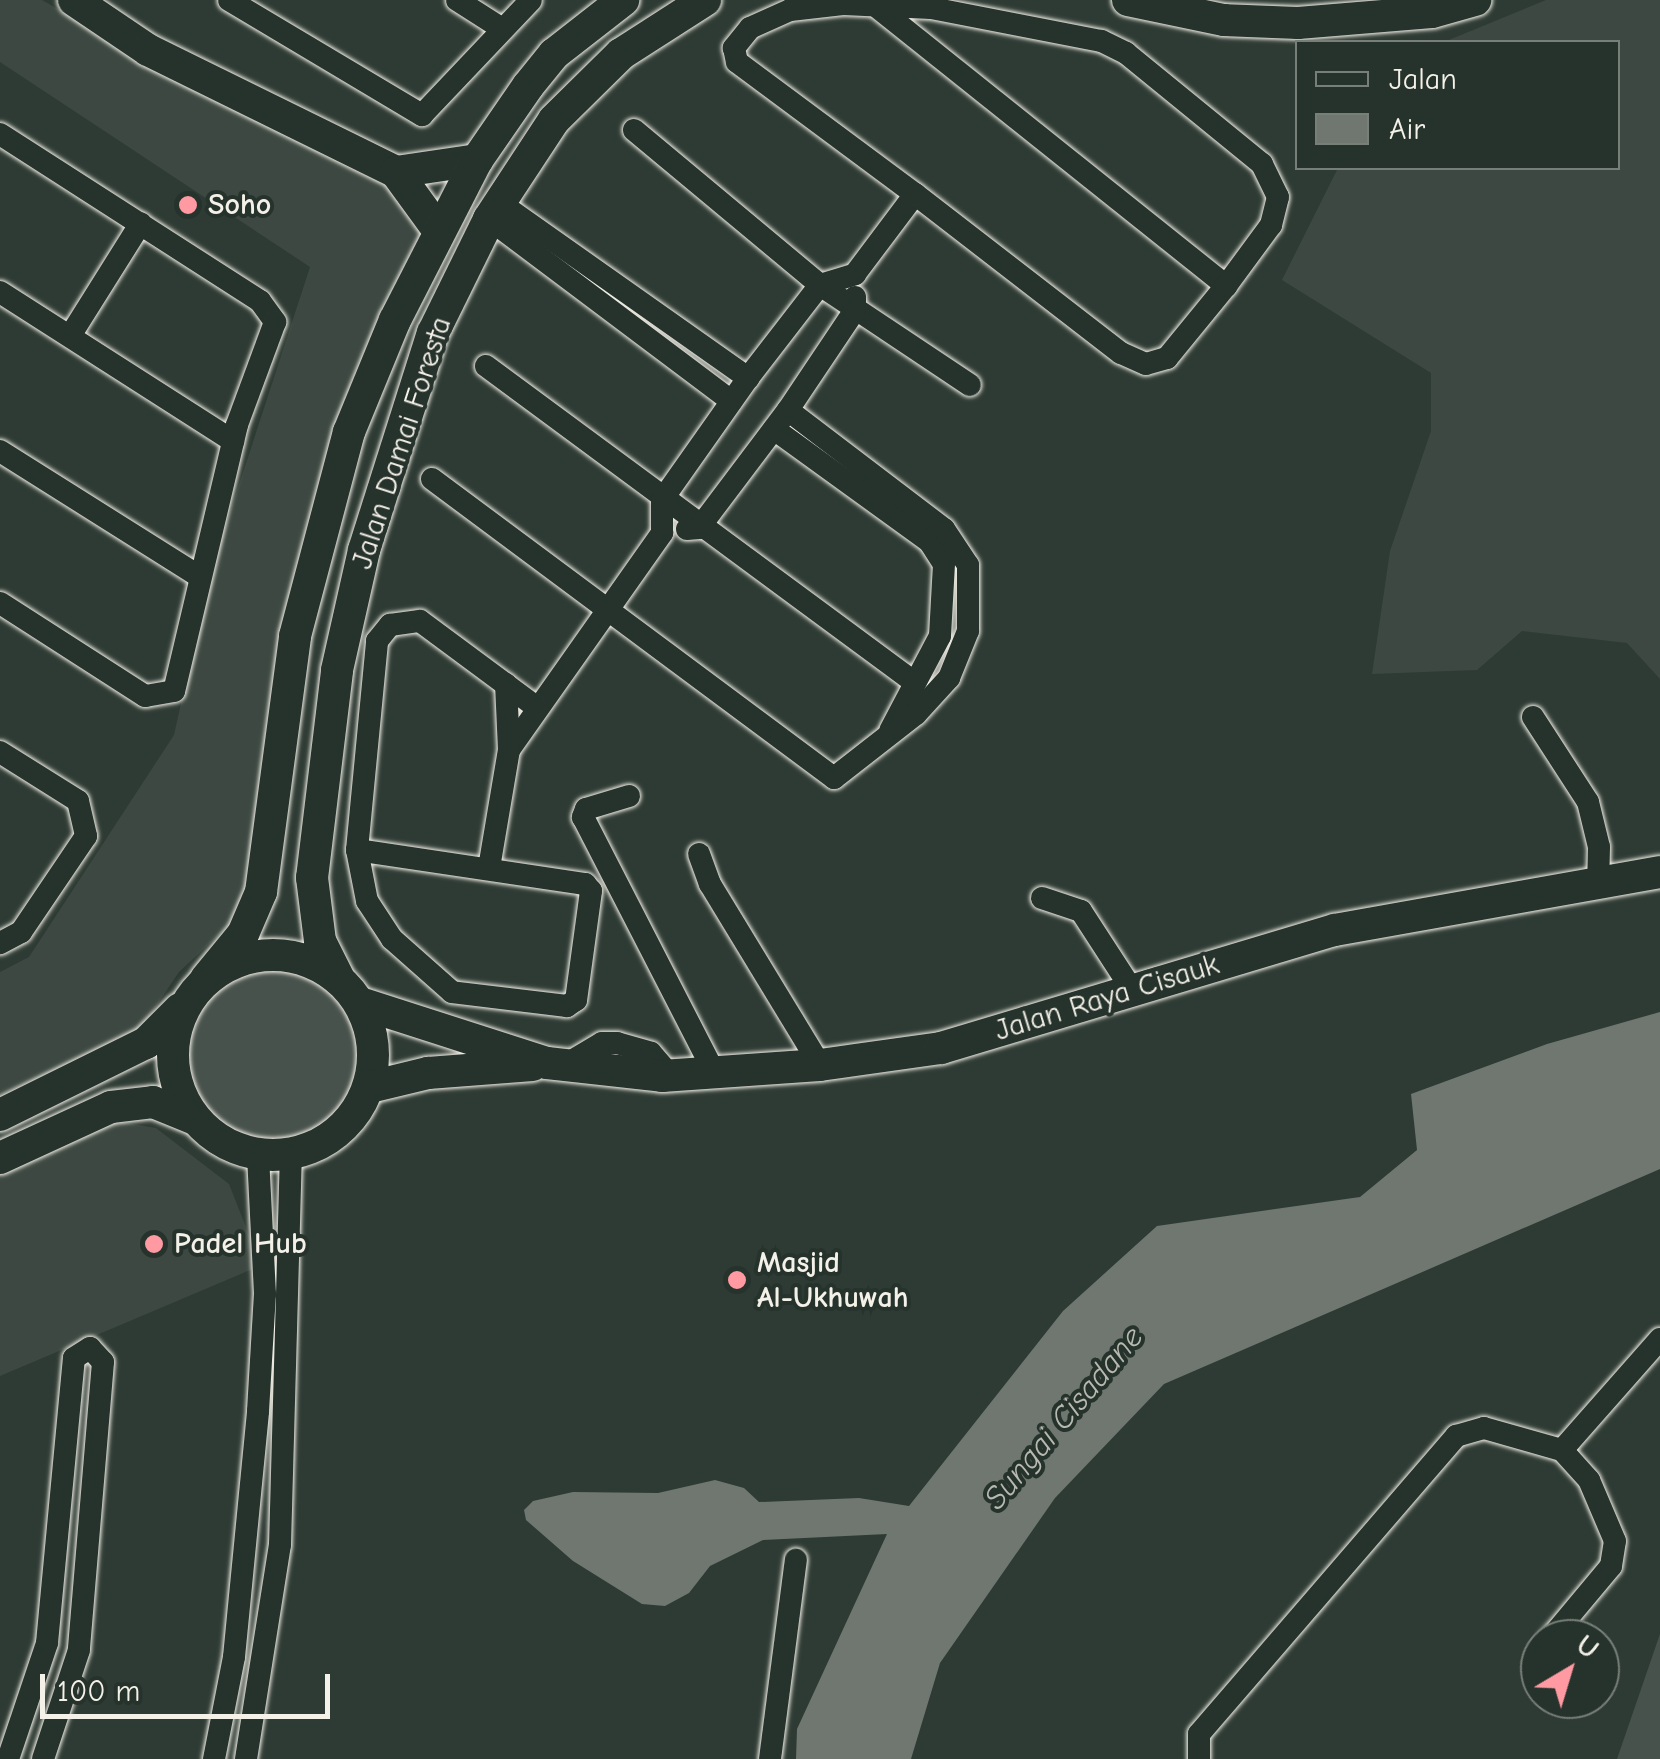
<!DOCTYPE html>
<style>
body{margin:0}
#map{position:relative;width:1660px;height:1759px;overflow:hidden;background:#2e3b34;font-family:"Comic Neue",sans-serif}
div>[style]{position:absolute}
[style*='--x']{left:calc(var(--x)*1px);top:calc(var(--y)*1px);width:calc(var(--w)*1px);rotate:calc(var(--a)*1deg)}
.built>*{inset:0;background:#3c4841}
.green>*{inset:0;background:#48524c}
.round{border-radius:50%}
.water>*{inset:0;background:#6f7770}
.roads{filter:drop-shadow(0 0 2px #f4f1e8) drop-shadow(0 0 2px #f4f1e8)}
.street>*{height:22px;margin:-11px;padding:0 11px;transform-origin:11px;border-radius:11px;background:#26332d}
.secondary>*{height:32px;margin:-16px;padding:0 16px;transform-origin:16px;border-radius:16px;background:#26332d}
.secondary>.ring{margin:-16px;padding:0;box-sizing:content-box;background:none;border:32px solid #26332d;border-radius:50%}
.dots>*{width:28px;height:28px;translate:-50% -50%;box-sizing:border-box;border:5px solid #26332d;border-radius:50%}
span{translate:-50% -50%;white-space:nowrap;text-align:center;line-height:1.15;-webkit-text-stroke:8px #26332d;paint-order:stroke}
.poi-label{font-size:30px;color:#f4f1e8;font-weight:700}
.left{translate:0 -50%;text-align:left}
.street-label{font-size:30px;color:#f4f1e8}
.water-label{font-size:32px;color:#b8bab2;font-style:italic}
.legend{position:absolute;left:1295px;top:40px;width:325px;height:130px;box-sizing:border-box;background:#26332d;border:2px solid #787f78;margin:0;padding:12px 18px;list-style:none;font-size:30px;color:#f4f1e8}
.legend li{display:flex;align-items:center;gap:20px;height:50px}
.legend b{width:50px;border:2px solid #787f78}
.north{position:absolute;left:1520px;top:1619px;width:100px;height:100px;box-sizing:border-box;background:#26332d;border:2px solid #787f78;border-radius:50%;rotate:38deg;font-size:28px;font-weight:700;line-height:40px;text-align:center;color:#f4f1e8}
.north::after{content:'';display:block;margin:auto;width:35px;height:45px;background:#ff9aa2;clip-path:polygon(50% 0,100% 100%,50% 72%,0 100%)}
.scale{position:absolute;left:40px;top:1674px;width:290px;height:45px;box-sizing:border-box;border:5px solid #f4f1e8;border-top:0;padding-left:12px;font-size:30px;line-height:35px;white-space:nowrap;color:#f4f1e8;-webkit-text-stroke:8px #26332d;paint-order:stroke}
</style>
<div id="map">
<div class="built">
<div style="clip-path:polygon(0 0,42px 0,201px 91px,438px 205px,355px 409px,252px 904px,179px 972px,140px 1030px,0 1095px,0 972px,29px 957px,174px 735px,208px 580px,310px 267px,0 62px)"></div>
<div style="clip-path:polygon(1546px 0,1660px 0,1660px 679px,1627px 643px,1522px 631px,1477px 670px,1372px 674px,1390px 551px,1431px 431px,1431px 373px,1282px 280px,1338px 168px,1618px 168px,1618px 42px,1444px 42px)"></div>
<div style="clip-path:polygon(109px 1120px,156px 1128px,229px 1184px,255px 1250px,255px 1268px,0 1376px,0 1166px)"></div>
</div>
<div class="green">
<div class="round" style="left:185px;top:969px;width:176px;height:176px"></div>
<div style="clip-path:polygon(1660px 1634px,1660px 1759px,1617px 1759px)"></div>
</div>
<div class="water">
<div style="clip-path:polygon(1660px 1012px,1660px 1169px,1164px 1384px,1055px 1498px,940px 1663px,911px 1759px,796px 1759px,797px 1729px,887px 1534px,763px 1540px,710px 1566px,689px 1593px,665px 1606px,642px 1604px,573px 1561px,526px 1520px,524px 1510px,533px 1501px,573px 1492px,658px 1493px,715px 1480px,744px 1488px,759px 1502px,859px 1498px,909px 1506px,1063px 1311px,1157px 1226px,1360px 1197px,1417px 1150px,1411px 1094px,1547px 1044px)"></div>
</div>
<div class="roads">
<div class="street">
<div style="--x:229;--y:0;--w:225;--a:30.8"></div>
<div style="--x:422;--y:115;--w:158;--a:-46.5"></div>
<div style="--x:457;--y:0;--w:52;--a:32.5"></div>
<div style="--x:877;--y:7;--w:447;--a:38.6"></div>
<div style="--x:634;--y:130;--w:242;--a:39.8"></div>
<div style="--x:820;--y:285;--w:180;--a:33.7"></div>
<div style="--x:0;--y:134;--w:309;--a:32.7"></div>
<div style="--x:260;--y:301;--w:26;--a:54"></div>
<div style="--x:275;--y:322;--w:110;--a:110.3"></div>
<div style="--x:237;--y:425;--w:273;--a:103.3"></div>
<div style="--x:174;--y:691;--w:29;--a:170"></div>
<div style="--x:145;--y:696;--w:172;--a:-147.3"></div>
<div style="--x:500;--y:203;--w:304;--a:35.2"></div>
<div style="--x:489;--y:219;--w:303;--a:36.9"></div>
<div style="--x:0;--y:292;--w:277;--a:32.6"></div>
<div style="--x:70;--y:336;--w:133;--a:-57.9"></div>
<div style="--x:486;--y:366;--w:532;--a:36.44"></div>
<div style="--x:774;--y:429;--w:191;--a:35.9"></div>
<div style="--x:929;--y:541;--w:27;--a:57"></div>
<div style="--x:944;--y:564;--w:72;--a:93.2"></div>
<div style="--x:940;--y:636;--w:107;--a:117.8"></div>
<div style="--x:0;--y:451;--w:236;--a:32.2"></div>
<div style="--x:432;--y:479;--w:501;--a:36.64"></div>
<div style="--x:834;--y:778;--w:104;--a:-38"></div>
<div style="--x:916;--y:714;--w:49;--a:-47.5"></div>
<div style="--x:949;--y:678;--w:51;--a:-68"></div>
<div style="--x:968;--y:631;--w:66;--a:-90"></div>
<div style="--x:968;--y:565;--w:43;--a:-123.7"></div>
<div style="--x:944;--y:529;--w:196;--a:-142.7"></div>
<div style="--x:687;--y:529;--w:12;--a:-5"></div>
<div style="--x:699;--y:528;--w:148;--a:-53"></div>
<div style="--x:788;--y:410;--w:120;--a:-56.2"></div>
<div style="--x:855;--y:310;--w:13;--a:-90"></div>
<div style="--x:1533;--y:717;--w:101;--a:57.1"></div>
<div style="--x:1588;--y:802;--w:46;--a:76.3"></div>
<div style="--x:1599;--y:847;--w:40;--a:91.4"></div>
<div style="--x:509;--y:750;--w:266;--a:-54.8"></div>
<div style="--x:662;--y:533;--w:33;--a:-90"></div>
<div style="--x:662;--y:500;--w:149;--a:-54.8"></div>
<div style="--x:748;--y:378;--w:118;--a:-52.3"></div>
<div style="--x:820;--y:285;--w:37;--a:-17"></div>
<div style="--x:855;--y:274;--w:100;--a:-53.1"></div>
<div style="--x:915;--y:194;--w:260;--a:37.7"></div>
<div style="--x:1121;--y:353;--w:27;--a:24"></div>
<div style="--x:1146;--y:364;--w:22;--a:-16"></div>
<div style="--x:1167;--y:358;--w:93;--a:-50.7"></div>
<div style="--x:1226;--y:286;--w:76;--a:-53.6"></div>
<div style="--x:1271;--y:225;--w:29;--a:-76"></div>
<div style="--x:1278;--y:197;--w:37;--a:-116"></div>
<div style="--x:1262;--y:164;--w:176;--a:-140.8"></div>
<div style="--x:1126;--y:53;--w:28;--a:-154"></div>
<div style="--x:1101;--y:41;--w:173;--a:-169"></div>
<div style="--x:931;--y:8;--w:88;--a:-177.4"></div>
<div style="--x:843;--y:4;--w:53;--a:173.5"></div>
<div style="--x:790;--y:10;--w:44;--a:155.8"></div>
<div style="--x:750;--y:28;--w:26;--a:129"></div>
<div style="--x:734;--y:48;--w:14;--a:78"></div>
<div style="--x:737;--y:62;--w:222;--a:36.6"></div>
<div style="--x:0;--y:752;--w:92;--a:32.1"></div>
<div style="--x:78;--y:801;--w:36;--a:77"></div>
<div style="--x:86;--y:836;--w:116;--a:124.1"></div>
<div style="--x:21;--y:932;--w:24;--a:152"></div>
<div style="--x:629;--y:796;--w:45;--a:163.2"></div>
<div style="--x:586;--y:809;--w:9;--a:111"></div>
<div style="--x:583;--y:817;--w:289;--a:62.8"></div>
<div style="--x:357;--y:850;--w:231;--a:8.5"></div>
<div style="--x:585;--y:884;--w:9;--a:49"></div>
<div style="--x:591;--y:891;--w:110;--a:97.8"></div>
<div style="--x:576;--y:1000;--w:11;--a:146"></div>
<div style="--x:567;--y:1006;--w:116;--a:-173.1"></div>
<div style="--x:452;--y:992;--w:80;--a:-138.5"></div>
<div style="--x:392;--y:939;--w:45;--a:-123.3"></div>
<div style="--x:367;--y:901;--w:52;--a:-101.1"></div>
<div style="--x:357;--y:850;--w:210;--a:-84.5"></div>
<div style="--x:377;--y:641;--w:21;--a:-51"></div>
<div style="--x:390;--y:625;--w:30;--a:-8"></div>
<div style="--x:420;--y:621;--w:143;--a:36.5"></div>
<div style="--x:699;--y:854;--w:32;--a:70"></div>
<div style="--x:710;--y:884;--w:212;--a:58.7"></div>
<div style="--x:489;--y:868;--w:120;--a:-80.4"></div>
<div style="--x:509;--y:750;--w:66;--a:-92.6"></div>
<div style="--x:1042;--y:898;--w:41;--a:18.4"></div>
<div style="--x:1081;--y:911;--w:95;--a:57"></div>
<div style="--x:565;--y:1065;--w:43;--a:-30.7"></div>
<div style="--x:602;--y:1043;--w:15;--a:0"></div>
<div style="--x:617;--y:1043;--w:35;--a:16"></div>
<div style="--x:651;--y:1053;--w:30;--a:49"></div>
<div style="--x:1550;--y:1639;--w:95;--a:-50.1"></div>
<div style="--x:1611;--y:1566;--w:25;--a:-81"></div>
<div style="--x:1615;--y:1541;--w:66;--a:-113.1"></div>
<div style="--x:1589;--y:1480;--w:40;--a:-132"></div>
<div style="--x:8;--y:1759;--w:122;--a:-71.4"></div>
<div style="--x:47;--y:1643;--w:286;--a:-84.6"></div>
<div style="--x:74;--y:1358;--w:19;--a:-32"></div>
<div style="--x:90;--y:1348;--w:19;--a:47"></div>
<div style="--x:103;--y:1362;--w:289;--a:94.8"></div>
<div style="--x:79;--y:1650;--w:115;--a:108.3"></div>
<div style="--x:214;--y:1759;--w:104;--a:-78.9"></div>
<div style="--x:234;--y:1657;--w:247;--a:-84.4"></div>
<div style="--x:258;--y:1411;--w:117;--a:-86.6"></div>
<div style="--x:265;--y:1294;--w:139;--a:-92.9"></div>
<div style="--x:246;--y:1759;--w:217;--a:-81"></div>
<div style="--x:280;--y:1545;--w:390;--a:-88.4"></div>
<div style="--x:770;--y:1759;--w:201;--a:-82.6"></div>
<div style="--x:1199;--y:1759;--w:25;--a:-90"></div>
<div style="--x:1199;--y:1734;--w:394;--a:-49.2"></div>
<div style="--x:1456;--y:1436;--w:29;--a:-16"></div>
<div style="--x:1484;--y:1428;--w:81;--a:15.8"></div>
<div style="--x:1562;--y:1450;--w:148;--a:-48.6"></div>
</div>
<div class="secondary">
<div style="--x:74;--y:0;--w:89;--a:34"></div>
<div style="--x:148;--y:50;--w:276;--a:26.2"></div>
<div style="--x:396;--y:172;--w:73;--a:53.9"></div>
<div style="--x:1128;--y:0;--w:98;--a:11.8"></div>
<div style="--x:1224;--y:20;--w:74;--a:2.3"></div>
<div style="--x:1298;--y:23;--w:134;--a:-4.7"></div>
<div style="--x:1432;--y:12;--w:45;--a:-15.6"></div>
<div style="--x:396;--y:172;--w:82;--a:-8.4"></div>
<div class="ring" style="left:173px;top:955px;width:168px;height:168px"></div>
<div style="--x:206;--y:979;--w:58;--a:-50.6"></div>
<div style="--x:243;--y:934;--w:46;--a:-66.8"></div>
<div style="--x:261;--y:892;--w:258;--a:-82.4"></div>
<div style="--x:295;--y:636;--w:211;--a:-75.2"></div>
<div style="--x:349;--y:432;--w:121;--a:-67.7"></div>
<div style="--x:395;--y:320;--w:180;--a:-62.9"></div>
<div style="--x:477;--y:160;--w:90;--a:-55.4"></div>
<div style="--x:528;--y:86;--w:41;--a:-50.9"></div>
<div style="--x:554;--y:54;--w:88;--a:-38"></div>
<div style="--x:339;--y:979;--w:42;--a:-116.6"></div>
<div style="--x:320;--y:941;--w:64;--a:-97.2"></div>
<div style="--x:312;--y:878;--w:209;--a:-83.1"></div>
<div style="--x:337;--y:670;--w:123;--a:-77.3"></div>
<div style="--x:364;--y:550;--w:228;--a:-72.4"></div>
<div style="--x:433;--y:333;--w:127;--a:-63.8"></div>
<div style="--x:489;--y:219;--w:118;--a:-56.7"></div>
<div style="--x:554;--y:120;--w:94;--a:-44.6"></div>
<div style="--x:621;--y:54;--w:100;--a:-32.7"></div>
<div style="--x:360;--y:1003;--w:196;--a:17.8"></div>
<div style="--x:547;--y:1063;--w:116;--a:6.4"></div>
<div style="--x:662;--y:1076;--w:158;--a:-4"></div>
<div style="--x:820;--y:1065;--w:122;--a:-8"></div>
<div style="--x:941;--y:1048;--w:411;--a:-16.7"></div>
<div style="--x:1335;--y:930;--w:330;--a:-10.1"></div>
<div style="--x:370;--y:1087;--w:60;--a:-13.6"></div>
<div style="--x:428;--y:1073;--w:105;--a:-4.4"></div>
<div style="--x:0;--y:1115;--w:163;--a:-26.3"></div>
<div style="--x:146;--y:1043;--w:48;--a:-45"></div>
<div style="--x:0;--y:1158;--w:122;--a:-24.7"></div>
<div style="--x:111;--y:1107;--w:42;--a:-6.8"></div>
<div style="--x:153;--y:1102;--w:45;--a:22"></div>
</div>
</div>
<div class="dots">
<div style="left:188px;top:205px;background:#ff9aa2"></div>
<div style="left:154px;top:1244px;background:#ff9aa2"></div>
<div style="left:737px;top:1280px;background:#ff9aa2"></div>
</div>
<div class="poi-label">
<span class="left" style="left:208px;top:205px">Soho</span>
<span class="left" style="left:174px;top:1244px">Padel Hub</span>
<span class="left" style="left:757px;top:1280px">Masjid<br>Al-Ukhuwah</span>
</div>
<div class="street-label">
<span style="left:402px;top:443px;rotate:-72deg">Jalan Damai Foresta</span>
<span style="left:1107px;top:998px;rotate:-17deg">Jalan Raya Cisauk</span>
</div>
<div class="water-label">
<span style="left:1064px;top:1418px;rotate:-50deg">Sungai Cisadane</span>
</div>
<ul class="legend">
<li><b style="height:12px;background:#26332d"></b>Jalan</li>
<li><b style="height:28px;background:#6f7770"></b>Air</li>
</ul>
<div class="north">U</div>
<div class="scale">100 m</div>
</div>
